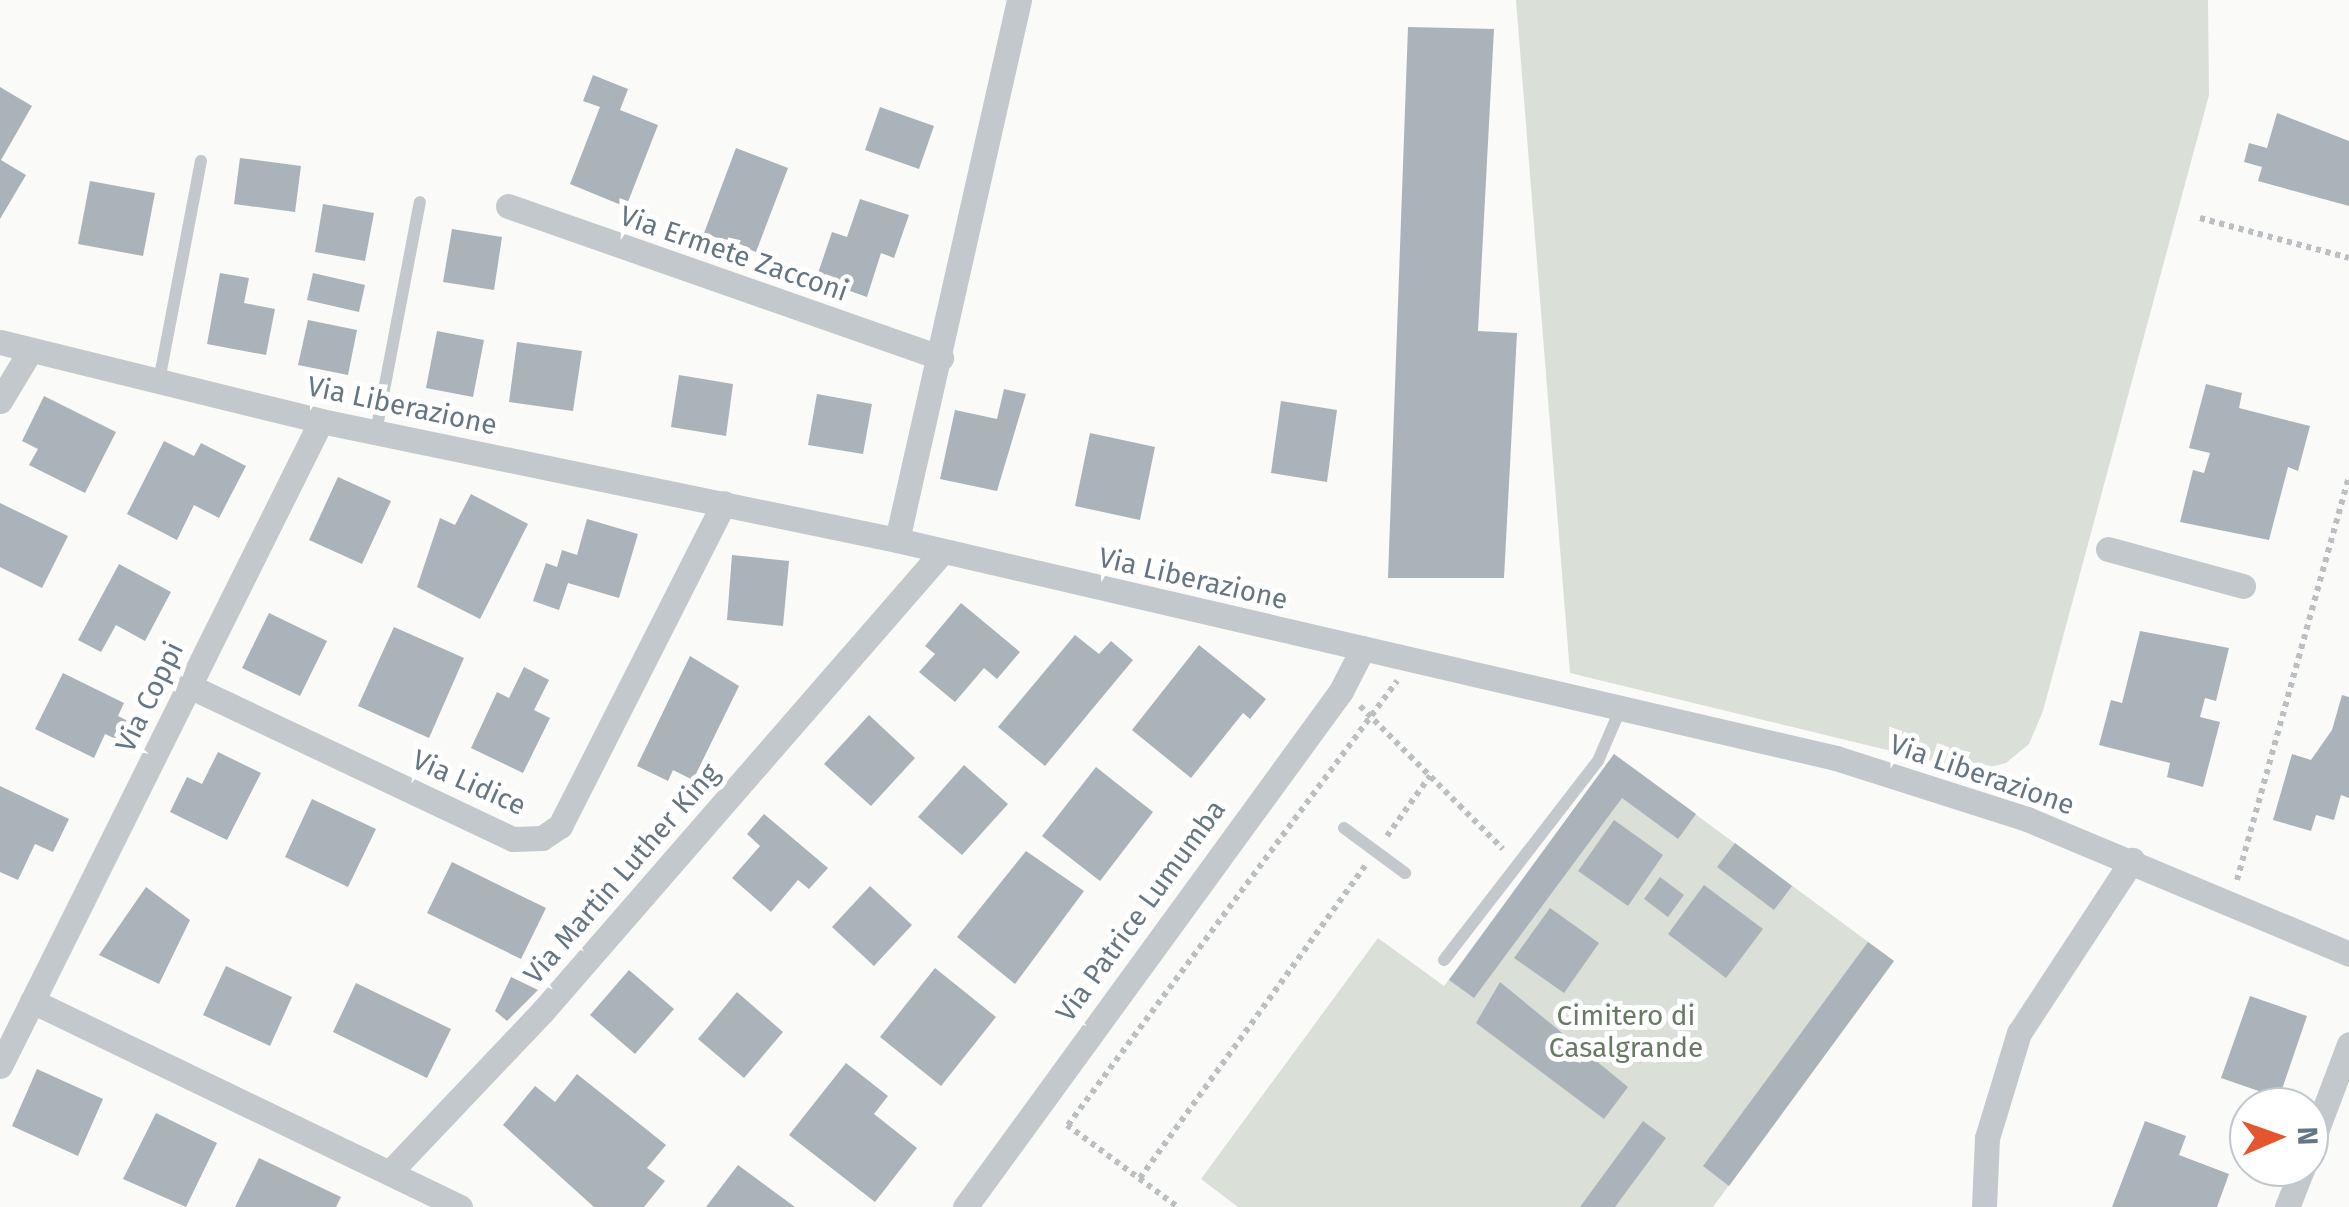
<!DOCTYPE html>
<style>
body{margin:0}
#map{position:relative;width:2349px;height:1207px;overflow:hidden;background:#fafaf8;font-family:"Fira Sans",sans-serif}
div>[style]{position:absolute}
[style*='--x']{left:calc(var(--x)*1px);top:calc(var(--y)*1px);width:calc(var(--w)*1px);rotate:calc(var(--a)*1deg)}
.green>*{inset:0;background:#dadfd7}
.building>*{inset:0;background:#aab3b9}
.path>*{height:6px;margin-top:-3px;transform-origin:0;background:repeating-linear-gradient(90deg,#bbbfc2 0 5px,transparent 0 10px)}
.lane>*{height:12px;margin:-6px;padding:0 6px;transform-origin:6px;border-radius:6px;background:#c3c8cc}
.street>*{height:25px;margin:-12.5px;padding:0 12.5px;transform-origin:12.5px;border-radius:12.5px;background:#c3c8cc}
span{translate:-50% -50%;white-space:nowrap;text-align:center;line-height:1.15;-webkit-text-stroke:10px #fff;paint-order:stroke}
.street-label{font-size:28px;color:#657683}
.park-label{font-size:28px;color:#687a64}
.north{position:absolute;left:2229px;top:1087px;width:100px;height:100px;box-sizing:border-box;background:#fff;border:2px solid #c1c8cd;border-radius:50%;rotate:88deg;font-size:28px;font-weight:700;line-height:40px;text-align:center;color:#657683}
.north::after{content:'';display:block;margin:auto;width:35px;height:45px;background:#e4572e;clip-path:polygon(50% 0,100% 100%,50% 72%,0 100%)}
</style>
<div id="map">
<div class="green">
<div style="clip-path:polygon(1516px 0,2208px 0,2209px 95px,2043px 711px,2029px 744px,2006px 763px,1974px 771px,1570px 673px)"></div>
<div style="clip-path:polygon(1614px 754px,1894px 961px,1713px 1207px,1238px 1207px,1201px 1179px,1378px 938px,1444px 986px)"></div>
</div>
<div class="building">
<div style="clip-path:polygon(1408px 27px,1494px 29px,1478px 331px,1517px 333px,1504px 578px,1388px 578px)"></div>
<div style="clip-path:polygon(593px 75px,628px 89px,620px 110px,658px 125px,626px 207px,570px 184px,600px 107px,583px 101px)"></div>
<div style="clip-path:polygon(0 87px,32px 106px,1px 160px,26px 175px,0 219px)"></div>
<div style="clip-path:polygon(880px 107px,934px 126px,919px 169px,865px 150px)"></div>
<div style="clip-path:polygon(2277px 113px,2349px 141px,2349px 206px,2258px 181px,2262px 167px,2244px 162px,2249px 143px,2267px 148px)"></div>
<div style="clip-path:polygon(736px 148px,788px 168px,756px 252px,704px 233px)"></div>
<div style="clip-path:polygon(240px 158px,301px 166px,295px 212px,234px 204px)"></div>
<div style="clip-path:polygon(90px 181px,155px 193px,143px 256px,78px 244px)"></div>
<div style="clip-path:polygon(860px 199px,909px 215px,894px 258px,881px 253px,867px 297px,816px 279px,832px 232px,847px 237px)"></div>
<div style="clip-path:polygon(323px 204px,374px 213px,365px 261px,315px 252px)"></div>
<div style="clip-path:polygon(452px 229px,502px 237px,494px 290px,443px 282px)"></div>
<div style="clip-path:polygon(220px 273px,249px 278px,244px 303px,275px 309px,266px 355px,207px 344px)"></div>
<div style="clip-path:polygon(313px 273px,365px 285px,359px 312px,307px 300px)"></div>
<div style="clip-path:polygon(308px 320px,357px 330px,348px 375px,298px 365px)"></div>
<div style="clip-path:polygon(437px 331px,484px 340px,473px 397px,426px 388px)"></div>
<div style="clip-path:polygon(517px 342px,582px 351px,573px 411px,509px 402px)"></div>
<div style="clip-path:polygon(679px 375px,733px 384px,726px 436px,671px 427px)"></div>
<div style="clip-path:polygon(2206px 384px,2242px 393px,2239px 408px,2310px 426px,2298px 471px,2288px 467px,2269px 540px,2180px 522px,2193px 470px,2204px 473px,2210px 453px,2189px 448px)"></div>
<div style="clip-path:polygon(1004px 389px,1026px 394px,997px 491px,940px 479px,955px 410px,997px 419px)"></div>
<div style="clip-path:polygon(817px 394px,872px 404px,863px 454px,808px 445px)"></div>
<div style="clip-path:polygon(44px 396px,116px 432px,85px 493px,29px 465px,38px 449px,22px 441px)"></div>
<div style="clip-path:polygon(1281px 401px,1337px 410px,1327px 482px,1271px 473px)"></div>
<div style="clip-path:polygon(1090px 433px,1155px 447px,1140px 520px,1075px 506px)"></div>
<div style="clip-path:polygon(164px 441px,194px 456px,201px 443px,246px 466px,219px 518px,194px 505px,177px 540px,127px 514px)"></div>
<div style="clip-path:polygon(338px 477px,391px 501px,362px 564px,309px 540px)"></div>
<div style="clip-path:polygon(471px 494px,528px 524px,480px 619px,417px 587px,440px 518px,455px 525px)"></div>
<div style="clip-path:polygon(0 503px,68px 536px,42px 588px,0 567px)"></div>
<div style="clip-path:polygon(587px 519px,638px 534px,619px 598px,568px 583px,559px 610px,533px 601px,546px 563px,557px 567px,562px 550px,577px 555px)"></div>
<div style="clip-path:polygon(732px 555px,789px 561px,783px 626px,727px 620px)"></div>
<div style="clip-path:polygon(119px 564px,171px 592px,145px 641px,116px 625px,101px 652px,78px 640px)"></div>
<div style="clip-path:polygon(961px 603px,1020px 652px,997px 679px,984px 668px,955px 702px,919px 672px,935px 654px,925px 646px)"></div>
<div style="clip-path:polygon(269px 613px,327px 641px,300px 696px,242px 668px)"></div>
<div style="clip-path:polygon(394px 627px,464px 658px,429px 738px,358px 706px)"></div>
<div style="clip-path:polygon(2140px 631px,2229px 648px,2216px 701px,2205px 698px,2200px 717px,2220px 722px,2203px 787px,2167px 777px,2170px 763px,2099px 745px,2111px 700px,2122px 703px)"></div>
<div style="clip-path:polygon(1075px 635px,1099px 654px,1111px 641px,1133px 660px,1045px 766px,998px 727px)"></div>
<div style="clip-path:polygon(1199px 645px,1266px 699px,1250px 719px,1243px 713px,1191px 778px,1132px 730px)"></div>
<div style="clip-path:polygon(690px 656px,739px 686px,693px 780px,673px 770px,668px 781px,637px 766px)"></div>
<div style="clip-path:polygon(524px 667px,549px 680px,534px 710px,550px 718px,523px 773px,471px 748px,497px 692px,509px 698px)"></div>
<div style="clip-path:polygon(63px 673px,124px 703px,118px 716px,140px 727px,131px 746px,105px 734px,94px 758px,35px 729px)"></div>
<div style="clip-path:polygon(2342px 695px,2349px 697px,2349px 798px,2341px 795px,2334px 820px,2316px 815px,2311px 831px,2273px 820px,2292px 754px,2311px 760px,2332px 730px)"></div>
<div style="clip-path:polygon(869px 715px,915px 758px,871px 806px,824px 764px)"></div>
<div style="clip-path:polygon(218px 752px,261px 773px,227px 840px,170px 812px,187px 777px,202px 784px)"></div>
<div style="clip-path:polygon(1614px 754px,1696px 814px,1678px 839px,1622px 798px,1474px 998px,1449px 980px)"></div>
<div style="clip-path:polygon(964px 765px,1008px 804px,962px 855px,918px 817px)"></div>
<div style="clip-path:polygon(1096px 767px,1153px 812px,1100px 881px,1042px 836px)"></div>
<div style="clip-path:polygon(0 786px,69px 819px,53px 852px,35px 844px,18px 880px,0 872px)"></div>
<div style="clip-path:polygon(312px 799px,376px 829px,348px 887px,285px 857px)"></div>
<div style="clip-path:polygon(764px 814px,828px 868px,809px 889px,798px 880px,771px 912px,732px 878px,760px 846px,747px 834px)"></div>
<div style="clip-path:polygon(1614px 820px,1663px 855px,1628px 906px,1578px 871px)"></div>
<div style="clip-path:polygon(1735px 843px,1792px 886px,1774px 910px,1717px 867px)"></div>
<div style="clip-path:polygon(1026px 851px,1084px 891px,1015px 984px,957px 937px)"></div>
<div style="clip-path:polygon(452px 862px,546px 908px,521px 959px,427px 913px)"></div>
<div style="clip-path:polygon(1660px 877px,1684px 895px,1668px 917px,1644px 899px)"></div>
<div style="clip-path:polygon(1704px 885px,1763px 929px,1726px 978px,1668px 934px)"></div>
<div style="clip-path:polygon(870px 886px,912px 925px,874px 966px,832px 927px)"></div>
<div style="clip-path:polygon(146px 887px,190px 920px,159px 984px,99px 955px)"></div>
<div style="clip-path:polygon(1550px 908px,1599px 943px,1564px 993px,1514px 958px)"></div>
<div style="clip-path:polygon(1868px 942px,1894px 961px,1729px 1186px,1703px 1166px)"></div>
<div style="clip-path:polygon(226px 966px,292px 997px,270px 1046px,203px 1015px)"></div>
<div style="clip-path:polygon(935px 968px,996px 1017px,941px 1086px,880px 1037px)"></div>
<div style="clip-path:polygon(629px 970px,674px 1009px,635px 1054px,590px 1015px)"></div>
<div style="clip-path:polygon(511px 977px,538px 990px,507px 1021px,495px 1011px)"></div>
<div style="clip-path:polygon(1500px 982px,1628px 1087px,1604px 1119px,1476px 1023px)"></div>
<div style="clip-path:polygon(356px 983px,451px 1029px,427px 1078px,333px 1032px)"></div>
<div style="clip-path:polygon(737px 992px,783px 1032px,744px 1078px,698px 1039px)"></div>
<div style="clip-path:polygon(2250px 996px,2307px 1016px,2279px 1098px,2221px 1078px)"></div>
<div style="clip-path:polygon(846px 1063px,888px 1096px,874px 1114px,917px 1148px,875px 1202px,789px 1135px)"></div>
<div style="clip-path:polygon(37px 1069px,103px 1099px,78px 1156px,12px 1126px)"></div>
<div style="clip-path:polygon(577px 1074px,666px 1145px,647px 1168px,665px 1181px,644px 1207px,594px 1207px,503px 1125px,535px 1086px,555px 1102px)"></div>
<div style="clip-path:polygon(156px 1113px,217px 1143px,186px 1207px,123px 1179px)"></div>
<div style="clip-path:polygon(1643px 1121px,1666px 1138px,1615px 1207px,1580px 1207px)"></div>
<div style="clip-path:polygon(2145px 1121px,2186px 1136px,2179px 1155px,2229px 1174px,2217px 1207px,2112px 1207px)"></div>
<div style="clip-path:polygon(259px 1158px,341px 1197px,336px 1207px,235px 1207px)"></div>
<div style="clip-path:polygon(738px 1165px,795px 1207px,706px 1207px)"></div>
</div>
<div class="path">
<div style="--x:2200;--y:218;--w:154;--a:15"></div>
<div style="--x:1360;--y:706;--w:202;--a:45"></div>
<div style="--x:1387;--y:836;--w:74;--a:-54.4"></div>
<div style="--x:2237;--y:880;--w:419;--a:-74.5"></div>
<div style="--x:1067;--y:1125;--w:138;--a:36.5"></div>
<div style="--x:1068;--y:1125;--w:553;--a:-53.46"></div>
<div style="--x:1140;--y:1178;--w:385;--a:-54.2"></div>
</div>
<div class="lane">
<div style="--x:159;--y:381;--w:224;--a:-79.2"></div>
<div style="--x:376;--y:432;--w:234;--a:-79.2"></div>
<div style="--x:1344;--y:828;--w:76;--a:36.4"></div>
<div style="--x:1444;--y:960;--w:252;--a:-52.3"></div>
<div style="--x:1598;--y:761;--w:56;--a:-66.7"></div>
</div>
<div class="street">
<div style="--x:508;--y:206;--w:459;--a:19.3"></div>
<div style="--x:0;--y:342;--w:331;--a:13.8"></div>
<div style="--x:321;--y:421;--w:588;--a:11.67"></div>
<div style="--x:897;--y:540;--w:964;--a:13.07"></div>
<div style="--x:1836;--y:758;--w:201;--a:17.7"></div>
<div style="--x:2027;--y:819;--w:349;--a:22.7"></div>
<div style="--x:0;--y:401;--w:58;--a:-59"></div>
<div style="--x:897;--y:540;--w:554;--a:-77.27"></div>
<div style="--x:2108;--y:549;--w:140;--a:15.3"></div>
<div style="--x:189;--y:686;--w:358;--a:25.3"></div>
<div style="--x:513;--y:839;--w:29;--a:-2"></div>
<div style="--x:542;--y:838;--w:22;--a:-34"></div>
<div style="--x:560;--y:826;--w:362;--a:-63.1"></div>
<div style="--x:32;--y:1001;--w:475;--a:25.7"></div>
<div style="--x:0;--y:1066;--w:720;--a:-63.54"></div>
<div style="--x:2309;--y:1150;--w:113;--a:-69.3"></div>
<div style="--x:392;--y:1170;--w:218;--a:-46.5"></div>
<div style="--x:542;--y:1012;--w:610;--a:-48.99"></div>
<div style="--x:965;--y:1207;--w:638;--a:-53.92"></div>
<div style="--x:1341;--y:691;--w:48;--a:-62.9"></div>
<div style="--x:1984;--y:1207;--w:69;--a:-87.5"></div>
<div style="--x:1987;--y:1138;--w:110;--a:-73.1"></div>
<div style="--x:2019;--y:1033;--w:207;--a:-56.8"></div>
<div style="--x:2287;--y:1207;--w:43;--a:-68.2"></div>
</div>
<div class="street-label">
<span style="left:734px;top:254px;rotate:19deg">Via Ermete Zacconi</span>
<span style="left:402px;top:406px;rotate:12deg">Via Liberazione</span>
<span style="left:1193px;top:579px;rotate:13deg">Via Liberazione</span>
<span style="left:150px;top:697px;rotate:-64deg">Via Coppi</span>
<span style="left:1982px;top:775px;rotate:19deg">Via Liberazione</span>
<span style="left:469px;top:783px;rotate:24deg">Via Lidice</span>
<span style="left:622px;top:874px;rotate:-49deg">Via Martin Luther King</span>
<span style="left:1141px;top:911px;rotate:-54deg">Via Patrice Lumumba</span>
</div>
<div class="park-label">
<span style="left:1626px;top:1032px">Cimitero di<br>Casalgrande</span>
</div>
<div class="north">N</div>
</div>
